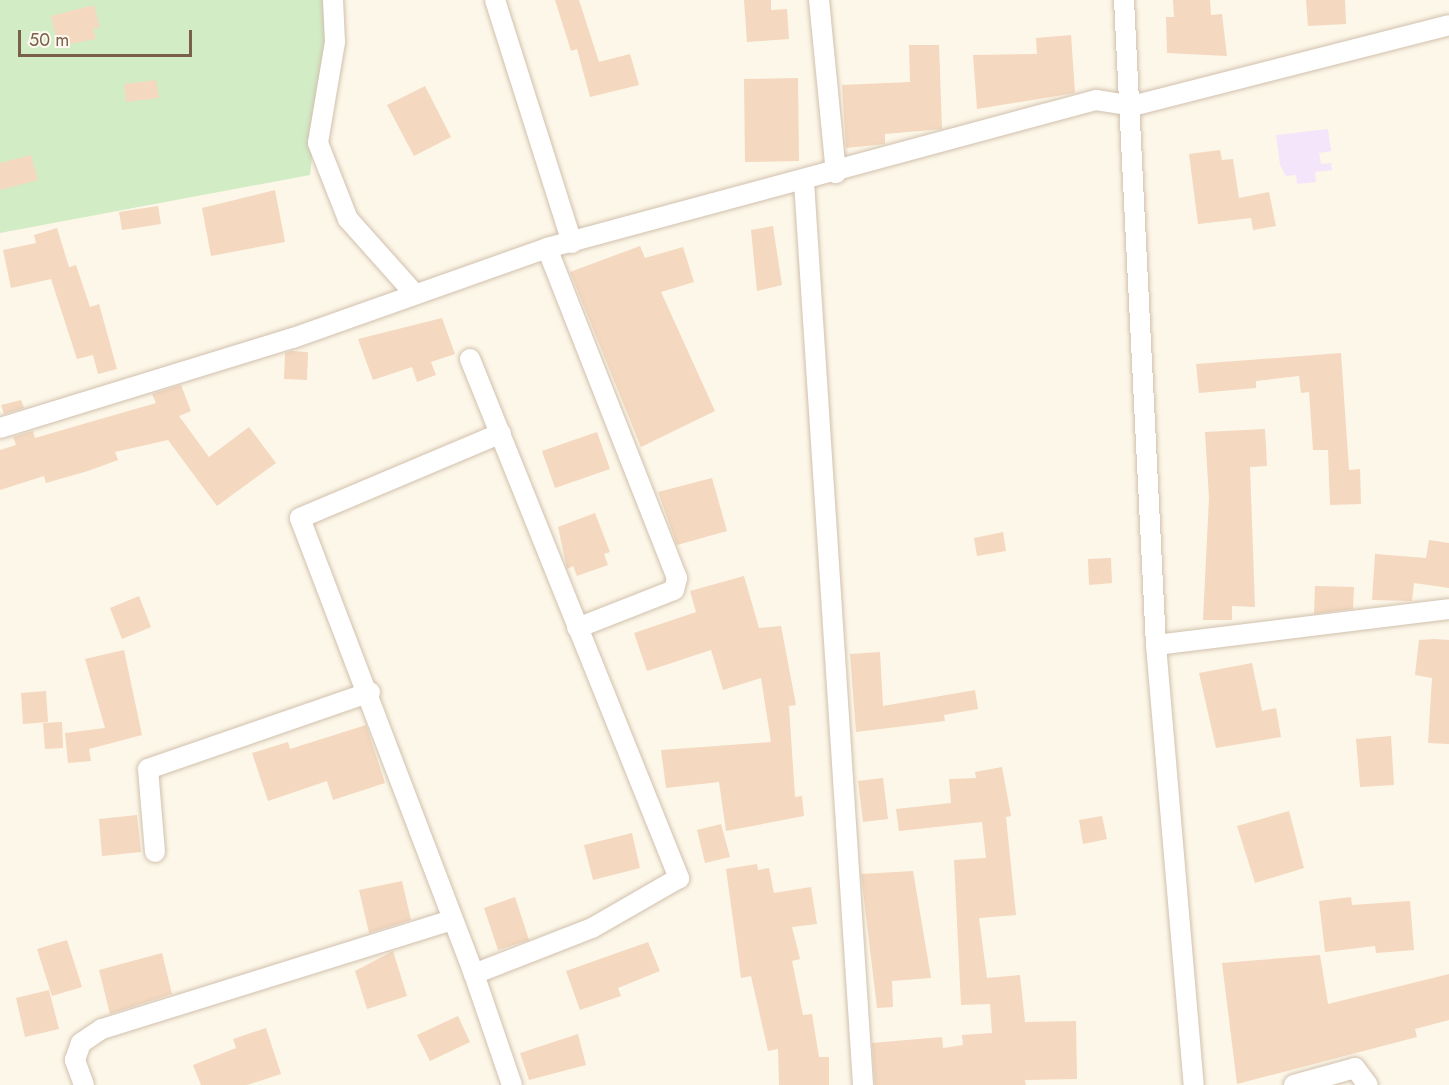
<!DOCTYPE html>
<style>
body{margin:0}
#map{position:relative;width:1449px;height:1085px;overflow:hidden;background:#fdf7e9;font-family:Jost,sans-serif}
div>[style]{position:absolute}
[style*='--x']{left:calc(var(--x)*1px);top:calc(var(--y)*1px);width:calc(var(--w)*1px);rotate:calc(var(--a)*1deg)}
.education>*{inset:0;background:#f4e5fa}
.green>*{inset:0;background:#d2ecc6}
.building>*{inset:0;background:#f4d8bf}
.roads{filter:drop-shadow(0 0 2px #d1c0ad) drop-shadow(0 0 2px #d1c0ad)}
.street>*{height:20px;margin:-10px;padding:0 10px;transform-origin:10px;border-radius:10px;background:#fff}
span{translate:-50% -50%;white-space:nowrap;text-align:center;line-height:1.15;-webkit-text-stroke:4.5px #fffaf0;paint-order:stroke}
.scale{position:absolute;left:18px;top:30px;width:174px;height:27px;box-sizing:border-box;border:3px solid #7a5f4a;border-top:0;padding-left:8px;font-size:18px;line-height:21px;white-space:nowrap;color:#7a5f4a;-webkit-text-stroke:4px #fffaf0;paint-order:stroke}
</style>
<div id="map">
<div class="education">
<div style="clip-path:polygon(1328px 129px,1331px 151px,1319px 153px,1321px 164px,1331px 163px,1332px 170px,1315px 172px,1316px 182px,1297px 184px,1296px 175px,1286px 176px,1280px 165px,1276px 135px)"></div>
</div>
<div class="green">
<div style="clip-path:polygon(0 0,330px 0,310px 175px,0 233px)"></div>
</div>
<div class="building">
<div style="clip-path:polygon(555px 0,579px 0,599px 62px,630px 54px,639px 85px,590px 97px,577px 49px,571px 51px)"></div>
<div style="clip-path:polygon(744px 0,771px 0,771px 10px,787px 9px,789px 39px,747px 42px)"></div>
<div style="clip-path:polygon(1173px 0,1210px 0,1211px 15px,1222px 14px,1227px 56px,1167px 53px,1166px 17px,1174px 17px)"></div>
<div style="clip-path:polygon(1306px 0,1345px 0,1346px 24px,1308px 26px)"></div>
<div style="clip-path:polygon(94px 5px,100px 27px,93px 29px,96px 39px,58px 46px,51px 16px)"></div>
<div style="clip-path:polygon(1071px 35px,1075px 93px,977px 109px,973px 55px,1037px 54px,1036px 38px)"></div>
<div style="clip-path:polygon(909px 45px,939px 45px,942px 129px,885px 134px,885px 144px,846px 148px,842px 85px,910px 82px)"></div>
<div style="clip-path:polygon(798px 78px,799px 161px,745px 162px,744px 79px)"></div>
<div style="clip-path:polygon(156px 80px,159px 98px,126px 102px,124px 84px)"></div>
<div style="clip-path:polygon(425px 86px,451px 137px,414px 156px,387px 105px)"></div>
<div style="clip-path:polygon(1220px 150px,1222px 160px,1233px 159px,1239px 198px,1269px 192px,1276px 226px,1253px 230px,1251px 218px,1198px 224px,1189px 154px)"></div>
<div style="clip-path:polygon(31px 155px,38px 180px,0 190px,0 163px)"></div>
<div style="clip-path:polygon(275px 190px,285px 242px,211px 256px,202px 208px)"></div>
<div style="clip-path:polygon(158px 206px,161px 224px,122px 230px,119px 212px)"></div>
<div style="clip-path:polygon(773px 226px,782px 285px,757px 291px,751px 230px)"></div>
<div style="clip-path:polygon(57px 228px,69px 267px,76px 265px,90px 307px,99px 304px,117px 369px,98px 374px,93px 355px,77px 359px,51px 279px,11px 288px,3px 250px,36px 243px,34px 235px)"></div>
<div style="clip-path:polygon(640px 246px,645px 258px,683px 247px,694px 282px,661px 292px,715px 411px,641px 447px,570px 272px)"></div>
<div style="clip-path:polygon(442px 318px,455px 354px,431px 362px,436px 375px,417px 382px,412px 367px,373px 380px,358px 339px)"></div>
<div style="clip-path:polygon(291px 351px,308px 352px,307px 380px,284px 379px,285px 353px)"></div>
<div style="clip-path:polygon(1341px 353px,1349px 470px,1360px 469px,1361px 504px,1330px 505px,1328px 450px,1313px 450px,1309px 392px,1301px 393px,1299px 376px,1256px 381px,1256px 388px,1199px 393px,1196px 364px)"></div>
<div style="clip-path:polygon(181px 385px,191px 411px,179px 416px,209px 457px,249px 427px,276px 463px,217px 506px,168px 440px,115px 452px,118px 460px,88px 471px,46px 483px,44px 476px,0 490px,0 450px,16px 445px,13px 437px,33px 431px,35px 438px,156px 403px,152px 394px)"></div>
<div style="clip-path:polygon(21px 400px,24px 408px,4px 414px,1px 405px)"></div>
<div style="clip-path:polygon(1265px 429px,1267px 466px,1250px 467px,1255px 607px,1232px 606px,1232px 620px,1203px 620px,1209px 498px,1205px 432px)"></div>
<div style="clip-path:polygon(597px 432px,610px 469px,555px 488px,542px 451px)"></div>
<div style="clip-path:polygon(712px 478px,727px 531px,677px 545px,658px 492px)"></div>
<div style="clip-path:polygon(595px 513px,610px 552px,604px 554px,608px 565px,577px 576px,573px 566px,567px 569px,558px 527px)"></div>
<div style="clip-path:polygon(1003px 532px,1006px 551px,977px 556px,974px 538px)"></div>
<div style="clip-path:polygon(1429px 540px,1449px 543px,1449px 588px,1414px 583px,1412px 601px,1372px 600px,1375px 554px,1426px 558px)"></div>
<div style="clip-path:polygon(1111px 558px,1112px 583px,1089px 585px,1088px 559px)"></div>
<div style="clip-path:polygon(744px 576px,759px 628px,781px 626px,796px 705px,789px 706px,795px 797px,802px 796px,804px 816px,726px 831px,719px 782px,666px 788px,661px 750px,771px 742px,761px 678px,723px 690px,711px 650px,647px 671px,634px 633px,696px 612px,690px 591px)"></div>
<div style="clip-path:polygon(1315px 586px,1354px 587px,1353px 609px,1314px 614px)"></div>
<div style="clip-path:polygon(139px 596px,151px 627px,122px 639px,110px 608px)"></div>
<div style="clip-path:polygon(1434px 639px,1449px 640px,1449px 744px,1428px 743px,1432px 678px,1415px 675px,1419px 640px)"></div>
<div style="clip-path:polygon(124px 650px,142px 735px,89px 749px,91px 761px,68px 763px,65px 733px,105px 728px,85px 659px)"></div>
<div style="clip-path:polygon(880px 652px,883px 706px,975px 690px,978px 709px,944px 715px,945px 721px,856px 732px,850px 654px)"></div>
<div style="clip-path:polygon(1252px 663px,1262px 711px,1276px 708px,1281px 737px,1216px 748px,1199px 673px)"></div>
<div style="clip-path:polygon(46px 691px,48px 722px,23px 724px,21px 693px)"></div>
<div style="clip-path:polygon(62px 722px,63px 748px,45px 749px,43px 723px)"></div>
<div style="clip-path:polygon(366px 725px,385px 783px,333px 800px,327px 781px,268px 801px,252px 753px,288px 742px,290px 749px)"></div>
<div style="clip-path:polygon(1391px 736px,1394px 785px,1360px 787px,1356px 739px)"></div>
<div style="clip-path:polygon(1002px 767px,1011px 816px,1006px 817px,1016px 915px,979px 918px,987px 978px,1020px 975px,1025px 1022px,1076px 1021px,1077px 1079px,1025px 1080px,1026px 1085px,875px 1085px,872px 1043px,942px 1037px,943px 1048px,963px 1045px,962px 1035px,992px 1033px,990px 1004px,961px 1005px,954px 860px,986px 858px,982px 822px,899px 831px,896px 809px,951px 803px,949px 779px,976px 778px,975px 772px)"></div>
<div style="clip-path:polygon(883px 778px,888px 819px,863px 822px,858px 781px)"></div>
<div style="clip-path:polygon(1289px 811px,1304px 868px,1255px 883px,1237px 826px)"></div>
<div style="clip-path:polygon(137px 815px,141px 852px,102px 856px,99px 819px)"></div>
<div style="clip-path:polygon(1102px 816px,1107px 839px,1083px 844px,1079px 820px)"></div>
<div style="clip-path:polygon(721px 824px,730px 857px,705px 863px,697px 830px)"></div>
<div style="clip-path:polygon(632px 833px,640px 868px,593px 880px,584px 845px)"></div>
<div style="clip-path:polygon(757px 864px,758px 870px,769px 868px,774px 893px,811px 887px,817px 924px,792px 927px,800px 959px,792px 961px,803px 1015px,812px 1014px,819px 1057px,829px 1057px,829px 1085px,779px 1085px,778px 1049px,768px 1051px,751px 976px,741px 978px,726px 869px)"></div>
<div style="clip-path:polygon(913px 871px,931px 978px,892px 981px,893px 1007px,877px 1008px,861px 874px)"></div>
<div style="clip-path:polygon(402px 881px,411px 920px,369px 933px,359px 890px)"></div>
<div style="clip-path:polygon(515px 897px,529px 940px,498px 950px,484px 908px)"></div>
<div style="clip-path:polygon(1351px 897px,1352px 905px,1410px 901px,1414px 950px,1376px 953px,1375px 946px,1325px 952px,1319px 901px)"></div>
<div style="clip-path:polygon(67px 940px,82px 987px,52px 996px,37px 949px)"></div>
<div style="clip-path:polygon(648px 942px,660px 971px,618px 988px,621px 996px,580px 1010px,566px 971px)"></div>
<div style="clip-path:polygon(393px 951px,407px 996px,367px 1009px,355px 971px)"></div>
<div style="clip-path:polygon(162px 953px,172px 994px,110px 1014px,99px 970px)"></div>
<div style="clip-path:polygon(1320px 955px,1328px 1004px,1449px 974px,1449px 1020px,1415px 1029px,1417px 1037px,1237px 1084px,1222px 963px)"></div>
<div style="clip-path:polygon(49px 990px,59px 1029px,25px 1037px,16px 998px)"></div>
<div style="clip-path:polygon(458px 1016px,470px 1042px,430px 1061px,417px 1035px)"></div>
<div style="clip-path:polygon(266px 1028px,281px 1074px,247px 1085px,201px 1085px,193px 1065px,236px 1048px,233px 1039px)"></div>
<div style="clip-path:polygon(578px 1034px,586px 1065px,529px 1080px,520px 1053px)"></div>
</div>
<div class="roads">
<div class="street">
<div style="--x:333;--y:0;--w:42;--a:87.3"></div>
<div style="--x:335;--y:42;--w:102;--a:99.6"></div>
<div style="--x:318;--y:143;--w:82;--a:68.5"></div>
<div style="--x:348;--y:219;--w:99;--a:48.3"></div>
<div style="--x:495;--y:0;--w:255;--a:72.4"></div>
<div style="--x:819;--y:0;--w:174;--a:84.4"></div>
<div style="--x:1124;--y:0;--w:646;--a:87.16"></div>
<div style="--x:1156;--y:645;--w:442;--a:85.1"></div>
<div style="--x:804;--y:182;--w:905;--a:86.26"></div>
<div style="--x:547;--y:248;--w:355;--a:68.5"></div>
<div style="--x:677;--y:578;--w:12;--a:104"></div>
<div style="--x:674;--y:590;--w:104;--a:158.6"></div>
<div style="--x:470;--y:359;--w:560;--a:68.07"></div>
<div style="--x:679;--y:878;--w:100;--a:150.1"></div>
<div style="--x:592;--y:928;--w:127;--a:158.7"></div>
<div style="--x:474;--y:974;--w:117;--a:71.1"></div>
<div style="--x:0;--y:428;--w:307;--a:-17.1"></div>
<div style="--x:293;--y:338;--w:269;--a:-19.5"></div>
<div style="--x:547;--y:248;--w:569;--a:-15.09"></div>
<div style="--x:1096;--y:100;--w:36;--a:9"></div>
<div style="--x:1132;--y:106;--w:327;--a:-14.3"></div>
<div style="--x:1156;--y:645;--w:295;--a:-7"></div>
<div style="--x:155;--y:852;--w:83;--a:-94.8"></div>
<div style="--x:148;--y:769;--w:235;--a:-19.1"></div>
<div style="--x:474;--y:974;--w:488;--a:-110.9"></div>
<div style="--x:300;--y:518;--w:218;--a:-22.9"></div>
<div style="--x:84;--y:1085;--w:27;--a:-110"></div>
<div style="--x:75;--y:1060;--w:18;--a:-71"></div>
<div style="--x:81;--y:1043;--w:25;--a:-34"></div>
<div style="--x:102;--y:1029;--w:367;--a:-17.3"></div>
<div style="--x:1294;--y:1085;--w:63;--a:-15.6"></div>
<div style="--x:1355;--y:1068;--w:21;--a:53"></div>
</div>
</div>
<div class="scale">50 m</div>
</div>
